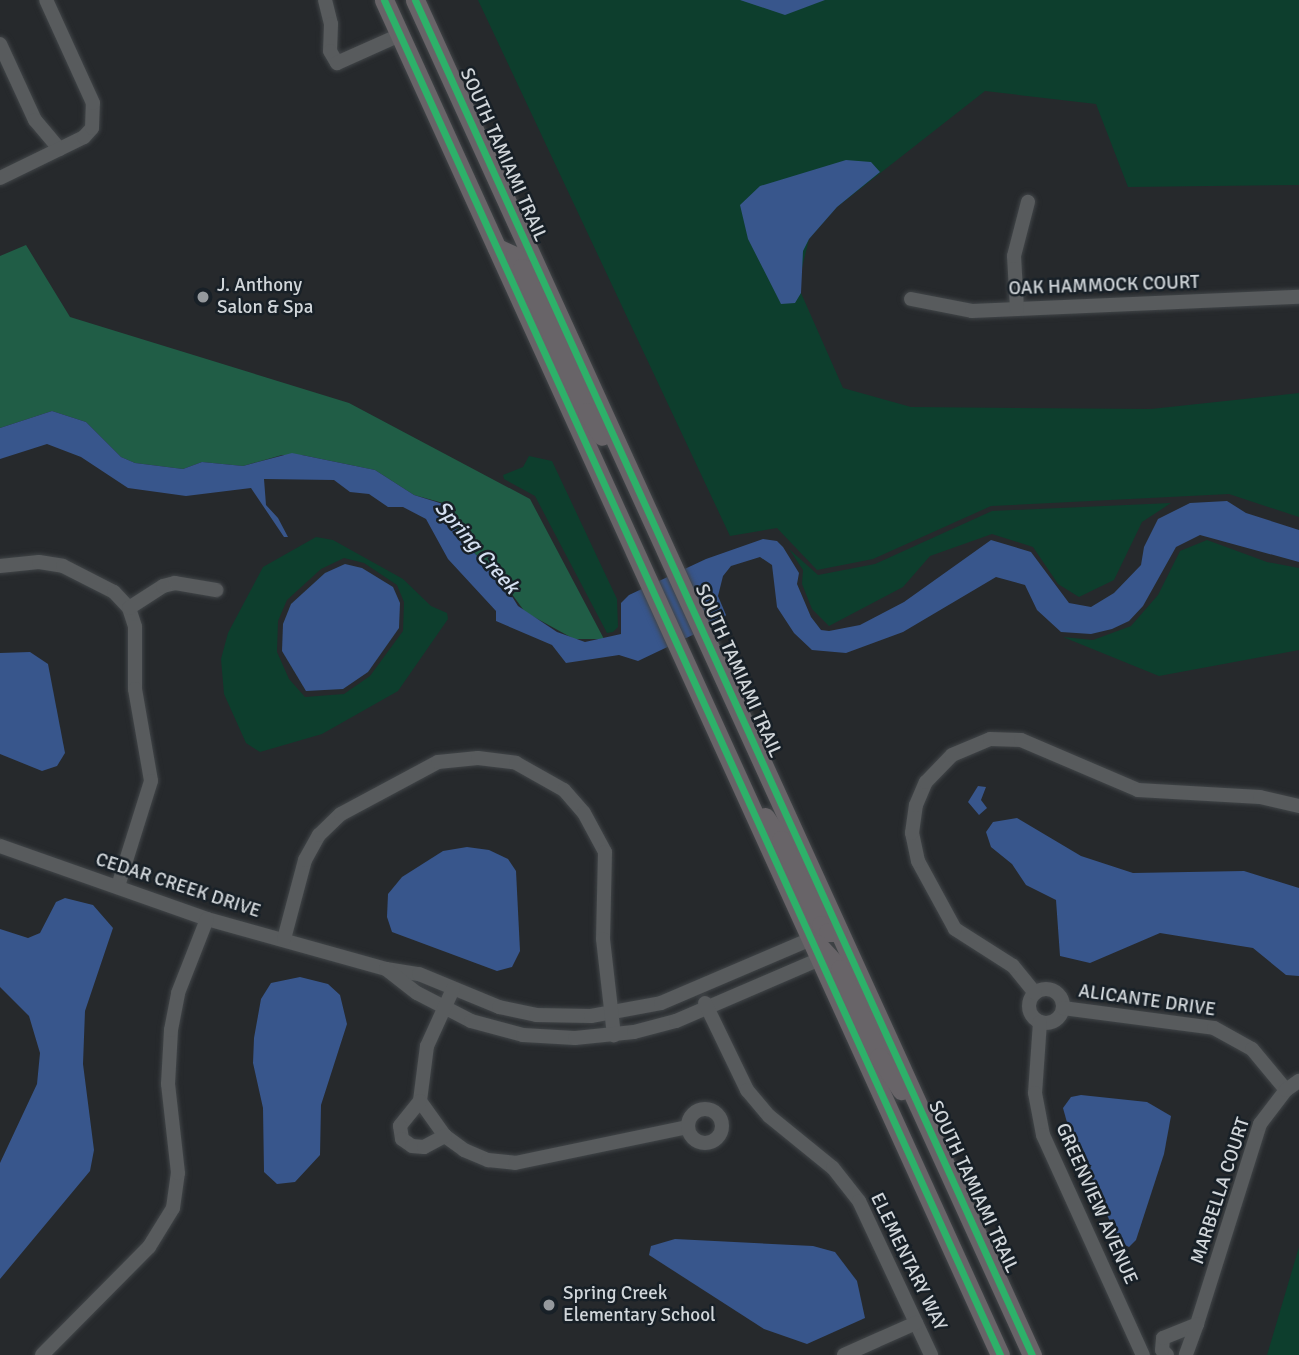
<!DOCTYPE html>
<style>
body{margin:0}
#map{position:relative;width:1299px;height:1355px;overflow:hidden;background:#26292c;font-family:Signika,sans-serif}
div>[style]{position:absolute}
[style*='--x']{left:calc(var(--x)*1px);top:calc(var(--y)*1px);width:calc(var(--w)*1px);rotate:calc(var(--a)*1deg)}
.green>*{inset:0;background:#0d3e2d}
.forest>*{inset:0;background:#205d46}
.water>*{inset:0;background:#38568c}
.roads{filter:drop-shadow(0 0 2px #414548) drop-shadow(0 0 2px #414548)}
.minor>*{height:14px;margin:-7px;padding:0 7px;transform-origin:7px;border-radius:7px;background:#585b5d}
.minor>.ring{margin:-7px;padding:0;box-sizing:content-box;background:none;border:14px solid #585b5d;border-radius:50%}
.major>*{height:19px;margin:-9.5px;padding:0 9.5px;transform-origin:9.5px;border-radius:9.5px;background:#686468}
.cycleway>*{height:7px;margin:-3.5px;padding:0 3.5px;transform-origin:3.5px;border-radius:3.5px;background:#2db169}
.dots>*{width:19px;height:19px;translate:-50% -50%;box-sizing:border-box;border:4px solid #182027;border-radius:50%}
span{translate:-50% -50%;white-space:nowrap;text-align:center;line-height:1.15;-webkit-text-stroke:5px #182027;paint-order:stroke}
.street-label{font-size:19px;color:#d1d6da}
.poi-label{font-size:19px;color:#d1d6da}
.left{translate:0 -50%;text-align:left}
.water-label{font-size:21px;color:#d5e0f1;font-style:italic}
</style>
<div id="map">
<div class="green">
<div style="clip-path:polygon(478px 0,1299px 0,1299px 185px,1128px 187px,1096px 104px,985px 91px,837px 207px,809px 239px,801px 272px,801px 293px,843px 388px,911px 407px,1151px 409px,1299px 393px,1299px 517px,1229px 494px,991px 506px,873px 559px,817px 570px,777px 528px,730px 536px)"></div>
<div style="clip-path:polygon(529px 456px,552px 461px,617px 599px,618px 627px,613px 632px,607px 633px,535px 496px,504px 479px,503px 475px,523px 467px)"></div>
<div style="clip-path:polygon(1171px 503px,1142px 522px,1114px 580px,1079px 597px,1058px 584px,1033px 547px,992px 534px,930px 556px,903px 587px,829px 626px,812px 609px,802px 584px,803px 570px,789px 549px,818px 575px,875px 564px,992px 511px)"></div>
<div style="clip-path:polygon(evenodd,316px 537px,333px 540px,403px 579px,431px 606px,447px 613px,448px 619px,398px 691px,322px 734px,260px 752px,246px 743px,224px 694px,221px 659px,228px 633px,263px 567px,316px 537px,344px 558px,364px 563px,397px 585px,404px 602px,403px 631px,370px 676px,344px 694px,305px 697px,289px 679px,277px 652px,278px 621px,287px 600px,321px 569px,344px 558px)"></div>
<div style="clip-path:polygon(1207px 540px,1267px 562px,1299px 568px,1299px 650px,1159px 676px,1063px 637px,1093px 640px,1131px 626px,1158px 595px,1180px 551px)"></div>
<div style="clip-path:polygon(1299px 1247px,1299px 1355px,1267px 1355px)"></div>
</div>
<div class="forest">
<div style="clip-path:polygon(26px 245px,70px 317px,349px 403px,530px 499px,604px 639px,574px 639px,525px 612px,501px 579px,466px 545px,443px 503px,414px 495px,375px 470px,302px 455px,282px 455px,243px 466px,202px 462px,183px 469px,135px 463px,121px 457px,86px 422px,52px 411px,0 428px,0 256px)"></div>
</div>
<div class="water">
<div style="clip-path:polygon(740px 0,825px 0,785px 15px)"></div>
<div style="clip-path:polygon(846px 160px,871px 162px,880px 172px,837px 207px,809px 239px,803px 251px,801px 293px,795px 303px,781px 304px,748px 239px,740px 205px,760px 186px)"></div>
<div style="clip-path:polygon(52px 411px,86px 422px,121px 457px,135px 463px,183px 469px,202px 462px,243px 466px,292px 453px,375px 470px,414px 495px,443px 504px,466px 545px,501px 579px,518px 606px,557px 632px,585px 642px,621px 634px,621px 603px,629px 595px,706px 559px,763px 539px,777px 541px,783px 547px,799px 573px,797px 584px,811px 617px,821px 630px,829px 631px,860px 625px,904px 602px,991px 540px,1031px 552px,1069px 603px,1091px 607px,1114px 593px,1141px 565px,1144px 547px,1158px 519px,1190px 503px,1227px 501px,1246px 513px,1299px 530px,1299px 562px,1200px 535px,1176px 547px,1143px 606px,1129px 621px,1112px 629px,1091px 634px,1061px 632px,1037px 610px,1025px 585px,996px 577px,903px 632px,846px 653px,812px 650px,794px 633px,777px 607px,772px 565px,760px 557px,731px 566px,723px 576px,718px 596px,726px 615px,722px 621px,638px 661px,619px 655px,566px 663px,552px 645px,496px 621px,496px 611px,448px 559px,426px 519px,403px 507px,388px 507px,369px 494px,350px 492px,334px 480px,264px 479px,266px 505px,278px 518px,288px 537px,284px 537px,251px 488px,186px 496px,128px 488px,81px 457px,47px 444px,0 459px,0 428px)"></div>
<div style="clip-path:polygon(345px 564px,362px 568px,393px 587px,400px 603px,399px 628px,368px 672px,343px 689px,306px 691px,282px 651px,283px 624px,291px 604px,325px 573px)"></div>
<div style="clip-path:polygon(30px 652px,48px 664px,65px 753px,57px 766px,42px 771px,0 754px,0 653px)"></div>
<div style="clip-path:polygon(978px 786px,986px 787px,981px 800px,987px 808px,979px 815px,968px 802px)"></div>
<div style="clip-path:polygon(1017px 818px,1081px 856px,1133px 873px,1244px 871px,1299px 888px,1299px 976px,1286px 975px,1253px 948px,1160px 933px,1090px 963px,1060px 956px,1056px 900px,1026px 885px,1012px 864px,991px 847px,986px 832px,993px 822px)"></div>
<div style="clip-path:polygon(467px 847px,489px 850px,508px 859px,516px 871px,520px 951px,512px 967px,497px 971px,392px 932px,387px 917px,388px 894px,402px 877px,443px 851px)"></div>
<div style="clip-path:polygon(65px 898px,93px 905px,113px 928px,85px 1011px,83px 1064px,94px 1150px,90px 1171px,0 1279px,0 1163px,37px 1084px,40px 1053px,29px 1016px,0 987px,0 929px,28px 938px,40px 933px,56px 902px)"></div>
<div style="clip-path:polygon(300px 977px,328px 984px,340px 995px,347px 1024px,321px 1105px,320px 1155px,295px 1182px,277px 1184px,264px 1172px,263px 1108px,253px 1063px,254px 1038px,261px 999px,271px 983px)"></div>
<div style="clip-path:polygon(1081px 1095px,1147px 1102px,1171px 1116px,1164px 1154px,1136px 1240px,1129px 1247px,1119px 1242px,1068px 1126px,1063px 1108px,1071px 1097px)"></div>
<div style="clip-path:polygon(675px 1239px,813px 1246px,835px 1252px,857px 1281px,865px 1318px,807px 1344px,764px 1329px,649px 1255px,651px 1246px)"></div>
</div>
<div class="roads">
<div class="minor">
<div style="--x:325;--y:0;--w:25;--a:76"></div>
<div style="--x:331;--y:24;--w:27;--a:92"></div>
<div style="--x:330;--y:51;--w:14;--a:60"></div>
<div style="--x:337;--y:63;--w:69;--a:-24"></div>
<div style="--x:0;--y:44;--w:84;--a:65.3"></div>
<div style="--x:35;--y:120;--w:38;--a:50"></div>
<div style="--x:0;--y:178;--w:93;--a:-26"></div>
<div style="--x:84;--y:137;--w:12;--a:-48"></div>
<div style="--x:92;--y:128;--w:25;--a:-88"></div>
<div style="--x:93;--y:103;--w:113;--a:-114.5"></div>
<div style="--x:911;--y:299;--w:62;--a:11.1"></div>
<div style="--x:972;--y:311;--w:327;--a:-2.5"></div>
<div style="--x:1017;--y:309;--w:53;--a:-93.2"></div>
<div style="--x:1014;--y:256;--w:56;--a:-75.5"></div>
<div style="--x:0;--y:566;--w:39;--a:-6"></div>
<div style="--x:39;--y:562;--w:24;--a:9"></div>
<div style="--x:63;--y:566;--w:57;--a:27"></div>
<div style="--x:114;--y:592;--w:22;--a:47"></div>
<div style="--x:129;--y:608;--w:20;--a:72"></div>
<div style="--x:135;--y:627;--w:62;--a:90"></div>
<div style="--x:135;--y:689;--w:93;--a:80.1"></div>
<div style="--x:151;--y:781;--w:110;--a:107.4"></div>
<div style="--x:129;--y:608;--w:40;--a:-32.9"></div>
<div style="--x:163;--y:586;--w:12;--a:-14"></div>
<div style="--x:175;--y:583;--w:42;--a:9.7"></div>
<div style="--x:0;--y:846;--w:219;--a:19.4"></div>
<div style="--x:207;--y:919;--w:186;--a:15.6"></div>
<div style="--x:386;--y:969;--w:33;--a:9"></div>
<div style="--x:419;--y:974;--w:87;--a:22.4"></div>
<div style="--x:499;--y:1007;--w:38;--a:12"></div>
<div style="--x:536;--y:1015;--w:55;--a:1"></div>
<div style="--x:591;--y:1016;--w:71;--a:-10.5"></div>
<div style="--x:661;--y:1003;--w:163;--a:-23.1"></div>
<div style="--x:284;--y:939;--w:82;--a:-75.1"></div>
<div style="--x:305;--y:860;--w:29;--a:-61"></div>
<div style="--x:319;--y:835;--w:30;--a:-44"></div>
<div style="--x:341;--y:814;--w:110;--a:-28.2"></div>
<div style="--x:438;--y:762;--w:40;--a:-5.7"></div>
<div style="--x:478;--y:758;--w:38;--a:7"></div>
<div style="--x:516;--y:763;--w:55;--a:29.4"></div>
<div style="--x:564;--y:790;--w:30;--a:49"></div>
<div style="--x:584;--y:813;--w:44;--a:61.7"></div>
<div style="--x:605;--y:852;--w:87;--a:91.3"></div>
<div style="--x:603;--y:939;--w:97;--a:83.5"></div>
<div style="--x:386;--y:969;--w:39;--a:38"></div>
<div style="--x:417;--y:993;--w:61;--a:27.4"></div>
<div style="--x:471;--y:1021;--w:54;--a:15.1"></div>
<div style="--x:523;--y:1035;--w:52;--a:3.3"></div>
<div style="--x:575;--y:1038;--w:59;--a:-5.8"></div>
<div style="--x:634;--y:1032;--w:43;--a:-14.7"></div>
<div style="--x:676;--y:1021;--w:157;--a:-23.3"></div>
<div class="ring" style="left:1029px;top:989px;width:20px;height:20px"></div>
<div style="--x:453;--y:989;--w:63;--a:114.5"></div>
<div style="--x:427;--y:1046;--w:55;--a:97.3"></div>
<div style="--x:420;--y:1101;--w:43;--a:54.5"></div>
<div style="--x:445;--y:1136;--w:24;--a:36"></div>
<div style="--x:464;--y:1150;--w:26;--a:23"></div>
<div style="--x:488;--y:1160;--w:27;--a:6"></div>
<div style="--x:515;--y:1163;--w:177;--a:-11.8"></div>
<div style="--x:1035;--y:993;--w:35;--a:-129"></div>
<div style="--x:1013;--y:966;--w:69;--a:-147.5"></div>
<div style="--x:955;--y:929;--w:77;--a:-118.6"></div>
<div style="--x:918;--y:861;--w:29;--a:-102"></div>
<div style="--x:912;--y:833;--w:28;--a:-82"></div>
<div style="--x:916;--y:805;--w:25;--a:-67"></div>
<div style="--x:926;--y:782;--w:37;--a:-46"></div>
<div style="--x:952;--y:755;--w:41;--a:-22.8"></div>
<div style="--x:990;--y:739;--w:31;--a:2"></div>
<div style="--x:1021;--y:740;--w:127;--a:23.1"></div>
<div style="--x:1138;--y:790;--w:122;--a:3.3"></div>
<div style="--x:1260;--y:797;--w:40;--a:13"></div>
<div style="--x:705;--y:1003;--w:97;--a:64.2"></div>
<div style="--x:747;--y:1090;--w:34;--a:50"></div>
<div style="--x:769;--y:1116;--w:82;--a:39.1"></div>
<div style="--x:833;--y:1168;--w:42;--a:51.8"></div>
<div style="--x:859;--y:1201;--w:170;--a:64.9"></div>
<div style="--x:1063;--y:1008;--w:152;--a:7.5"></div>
<div style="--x:1214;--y:1028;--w:43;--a:28.9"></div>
<div style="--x:1252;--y:1049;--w:53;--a:50.3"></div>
<div style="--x:1040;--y:1022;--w:71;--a:94"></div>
<div style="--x:1035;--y:1093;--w:43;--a:79.2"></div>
<div style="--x:1043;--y:1135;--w:242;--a:65.6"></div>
<div style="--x:420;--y:1101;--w:32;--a:129"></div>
<div style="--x:400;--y:1126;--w:13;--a:81"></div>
<div style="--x:402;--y:1139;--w:12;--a:35"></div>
<div style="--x:412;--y:1146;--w:12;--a:5"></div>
<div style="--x:424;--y:1147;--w:24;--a:-28"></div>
<div class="ring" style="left:688px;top:1109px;width:20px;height:20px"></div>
<div style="--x:1197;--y:1324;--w:210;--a:-72.5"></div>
<div style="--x:1260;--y:1124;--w:43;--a:-52.6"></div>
<div style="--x:1286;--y:1090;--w:16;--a:-35"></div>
<div style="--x:42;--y:1355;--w:152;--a:-45.3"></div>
<div style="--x:149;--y:1247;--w:46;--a:-58.4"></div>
<div style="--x:173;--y:1208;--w:35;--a:-82"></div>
<div style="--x:178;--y:1173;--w:90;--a:-96.4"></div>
<div style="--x:168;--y:1084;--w:54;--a:-86.8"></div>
<div style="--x:171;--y:1030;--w:38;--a:-79"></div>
<div style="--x:178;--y:993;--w:79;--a:-68.6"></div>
<div style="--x:844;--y:1355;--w:79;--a:-24"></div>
<div style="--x:1167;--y:1355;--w:7;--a:-135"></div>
<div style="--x:1162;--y:1350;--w:12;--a:-85"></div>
<div style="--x:1163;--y:1338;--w:37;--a:-22"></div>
<div style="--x:1197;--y:1324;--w:33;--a:110"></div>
</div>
<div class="major">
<div style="--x:384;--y:0;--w:1488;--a:65.55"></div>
<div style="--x:415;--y:0;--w:1489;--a:65.52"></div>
<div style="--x:497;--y:248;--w:20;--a:24"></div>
<div style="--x:515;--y:256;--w:14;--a:60"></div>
<div style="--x:522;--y:268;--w:158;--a:65.7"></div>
<div style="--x:587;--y:412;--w:28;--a:58"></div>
<div style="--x:765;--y:817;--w:28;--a:55"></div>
<div style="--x:781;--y:840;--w:94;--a:64.8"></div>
<div style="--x:821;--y:925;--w:10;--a:45"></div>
<div style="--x:828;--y:932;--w:10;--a:0"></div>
<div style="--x:817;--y:944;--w:34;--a:47"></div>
<div style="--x:840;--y:969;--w:96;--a:66.1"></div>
<div style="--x:879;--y:1057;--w:40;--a:56"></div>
</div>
</div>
<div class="cycleway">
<div style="--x:384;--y:0;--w:1488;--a:65.55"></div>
<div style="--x:415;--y:0;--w:1489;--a:65.52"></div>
</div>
<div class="dots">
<div style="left:203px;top:297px;background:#95999d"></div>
<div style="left:549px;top:1305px;background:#95999d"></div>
</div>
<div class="street-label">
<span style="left:503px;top:155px;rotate:66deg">SOUTH TAMIAMI TRAIL</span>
<span style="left:1104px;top:286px;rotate:-2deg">OAK HAMMOCK COURT</span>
<span style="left:738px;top:671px;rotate:66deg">SOUTH TAMIAMI TRAIL</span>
<span style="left:178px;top:886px;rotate:18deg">CEDAR CREEK DRIVE</span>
<span style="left:1147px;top:1001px;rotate:8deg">ALICANTE DRIVE</span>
<span style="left:973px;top:1187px;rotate:65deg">SOUTH TAMIAMI TRAIL</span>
<span style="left:1221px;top:1191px;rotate:-72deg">MARBELLA COURT</span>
<span style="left:1096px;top:1204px;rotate:66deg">GREENVIEW AVENUE</span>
<span style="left:908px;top:1262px;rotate:64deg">ELEMENTARY WAY</span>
</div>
<div class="poi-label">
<span class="left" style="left:217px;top:297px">J. Anthony<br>Salon &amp; Spa</span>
<span class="left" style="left:563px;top:1305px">Spring Creek<br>Elementary School</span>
</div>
<div class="water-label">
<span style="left:477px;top:547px;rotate:49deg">Spring Creek</span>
</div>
</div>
